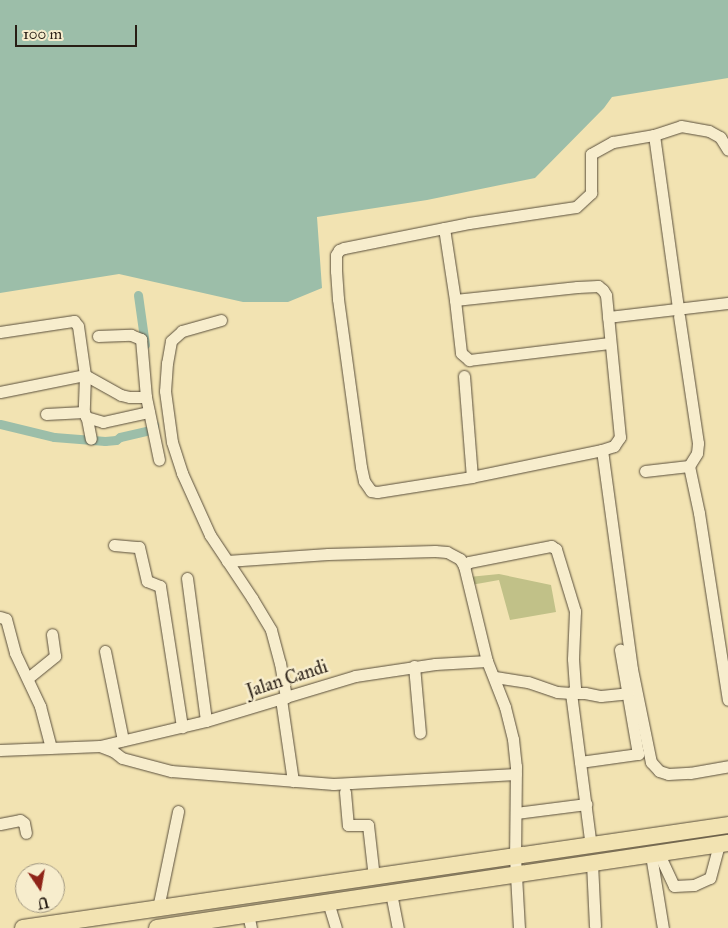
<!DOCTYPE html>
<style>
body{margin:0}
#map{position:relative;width:728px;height:928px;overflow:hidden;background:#f2e3b2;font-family:"IM FELL Great Primer",serif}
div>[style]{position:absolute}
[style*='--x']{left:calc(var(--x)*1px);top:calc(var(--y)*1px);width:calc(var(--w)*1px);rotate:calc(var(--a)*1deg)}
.green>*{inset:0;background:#c1c188}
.water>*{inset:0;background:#9cbea9}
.canal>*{height:9px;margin:-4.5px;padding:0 4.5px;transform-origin:4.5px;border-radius:4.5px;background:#9cbea9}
.roads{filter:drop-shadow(0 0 1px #5a4f3c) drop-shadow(0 0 1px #5a4f3c)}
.minor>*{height:11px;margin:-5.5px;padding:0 5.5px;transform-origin:5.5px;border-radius:5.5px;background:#f7edcd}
.highway>*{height:16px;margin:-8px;padding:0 8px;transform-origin:8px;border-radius:8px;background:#f2e3b2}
span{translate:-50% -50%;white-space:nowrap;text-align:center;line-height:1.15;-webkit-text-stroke:5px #f7edcd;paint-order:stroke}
.street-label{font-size:18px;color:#281e15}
.north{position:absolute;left:15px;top:863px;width:50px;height:50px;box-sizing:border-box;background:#f7edcd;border:1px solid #a49a83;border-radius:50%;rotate:168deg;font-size:14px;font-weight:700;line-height:20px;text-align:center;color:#281e15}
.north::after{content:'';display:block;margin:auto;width:18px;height:22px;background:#8f2418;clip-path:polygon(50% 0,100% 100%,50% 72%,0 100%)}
.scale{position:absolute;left:15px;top:25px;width:122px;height:22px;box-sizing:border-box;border:2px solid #281e15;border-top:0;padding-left:6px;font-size:15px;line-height:18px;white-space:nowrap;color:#281e15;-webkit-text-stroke:4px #f7edcd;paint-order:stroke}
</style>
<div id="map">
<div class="green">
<div style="clip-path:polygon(499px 574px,551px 585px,556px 612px,510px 620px,499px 580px,471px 585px,469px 577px)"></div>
</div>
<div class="water">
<div style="clip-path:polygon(0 0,728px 0,728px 78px,612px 97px,604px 108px,535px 178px,427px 200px,317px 217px,322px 288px,288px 302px,243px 302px,119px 274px,0 293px)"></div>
</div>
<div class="canal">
<div style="--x:138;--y:295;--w:50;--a:82"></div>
<div style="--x:0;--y:424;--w:56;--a:13.5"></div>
<div style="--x:54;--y:437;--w:51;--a:4.5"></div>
<div style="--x:105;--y:441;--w:11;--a:-5"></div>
<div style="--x:116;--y:440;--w:5;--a:-37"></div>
<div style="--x:120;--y:437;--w:35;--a:-13"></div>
<div style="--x:154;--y:429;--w:4;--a:-90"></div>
</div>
<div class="roads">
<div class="minor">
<div style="--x:654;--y:135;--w:175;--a:82.1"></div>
<div style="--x:444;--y:228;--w:73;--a:81.3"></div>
<div style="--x:455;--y:300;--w:123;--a:-6.1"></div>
<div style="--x:577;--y:287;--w:21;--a:-3"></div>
<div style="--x:598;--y:286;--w:6;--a:39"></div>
<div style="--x:603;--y:290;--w:6;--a:59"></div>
<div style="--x:606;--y:295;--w:143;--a:84.4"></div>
<div style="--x:620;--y:437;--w:11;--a:124"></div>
<div style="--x:614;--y:446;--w:13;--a:162"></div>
<div style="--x:602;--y:450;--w:133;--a:168.3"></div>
<div style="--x:472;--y:477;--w:96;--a:171"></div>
<div style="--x:377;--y:492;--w:6;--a:-171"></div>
<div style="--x:371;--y:491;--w:12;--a:-125"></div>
<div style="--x:364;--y:481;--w:14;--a:-102"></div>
<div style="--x:361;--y:467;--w:170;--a:-97.8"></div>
<div style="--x:338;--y:299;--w:28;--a:-94"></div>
<div style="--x:336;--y:271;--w:16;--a:-90"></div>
<div style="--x:336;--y:255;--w:6;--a:-59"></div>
<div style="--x:339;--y:250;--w:5;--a:-22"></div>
<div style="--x:344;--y:248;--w:127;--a:-11.3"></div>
<div style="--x:469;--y:223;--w:108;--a:-8.5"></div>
<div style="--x:576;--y:207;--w:21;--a:-43"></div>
<div style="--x:591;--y:193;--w:39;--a:-90"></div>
<div style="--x:591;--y:154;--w:25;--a:-29"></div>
<div style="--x:613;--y:142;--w:42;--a:-9.7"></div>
<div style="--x:654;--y:135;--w:28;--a:-18"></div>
<div style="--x:681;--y:126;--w:28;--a:10"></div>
<div style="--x:709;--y:131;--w:13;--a:29"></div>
<div style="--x:720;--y:137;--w:15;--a:58"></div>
<div style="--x:455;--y:300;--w:53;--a:83.5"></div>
<div style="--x:461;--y:353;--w:11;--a:41"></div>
<div style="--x:469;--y:360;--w:142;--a:-6.9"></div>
<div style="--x:608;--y:317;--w:121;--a:-6.7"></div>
<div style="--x:221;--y:320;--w:41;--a:164.2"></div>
<div style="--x:182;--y:331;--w:15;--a:138"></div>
<div style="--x:171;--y:341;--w:22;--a:100"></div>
<div style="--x:167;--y:363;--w:28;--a:94"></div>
<div style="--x:165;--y:391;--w:51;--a:82.2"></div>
<div style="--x:172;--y:442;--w:33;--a:72"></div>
<div style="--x:182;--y:473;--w:68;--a:65.7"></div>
<div style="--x:210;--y:535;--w:76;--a:56.3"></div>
<div style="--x:252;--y:598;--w:37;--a:59"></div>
<div style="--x:271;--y:630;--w:34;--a:75"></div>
<div style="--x:280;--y:663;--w:35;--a:80"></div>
<div style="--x:0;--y:332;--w:75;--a:-8.5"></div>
<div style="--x:74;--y:321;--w:6;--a:51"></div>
<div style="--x:78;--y:326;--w:49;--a:81.9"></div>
<div style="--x:85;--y:375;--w:37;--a:92"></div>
<div style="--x:84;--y:412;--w:5;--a:68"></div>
<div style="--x:86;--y:417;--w:18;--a:16"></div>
<div style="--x:103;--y:422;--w:47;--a:-12.3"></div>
<div style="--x:98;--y:336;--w:33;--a:-2"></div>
<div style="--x:131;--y:335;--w:11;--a:22"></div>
<div style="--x:141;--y:339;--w:58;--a:85.1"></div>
<div style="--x:464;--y:376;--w:101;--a:85.5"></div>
<div style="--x:0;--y:392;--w:87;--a:-11.3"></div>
<div style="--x:85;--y:375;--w:41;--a:29.1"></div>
<div style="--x:121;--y:395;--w:9;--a:13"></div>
<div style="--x:130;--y:397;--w:16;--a:0"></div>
<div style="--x:146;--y:397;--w:64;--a:78.3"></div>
<div style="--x:46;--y:414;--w:38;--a:-3"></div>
<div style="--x:87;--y:419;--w:20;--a:79"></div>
<div style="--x:602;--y:450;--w:221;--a:82.2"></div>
<div style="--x:632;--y:669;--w:95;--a:78.5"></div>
<div style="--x:651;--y:762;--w:12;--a:48"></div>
<div style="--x:659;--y:771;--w:9;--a:18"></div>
<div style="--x:668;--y:774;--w:22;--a:-3"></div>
<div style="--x:690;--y:773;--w:39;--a:-10"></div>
<div style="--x:689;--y:466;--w:48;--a:78"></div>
<div style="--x:699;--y:513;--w:189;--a:81.2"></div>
<div style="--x:645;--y:471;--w:44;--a:-6.5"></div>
<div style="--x:689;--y:466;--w:15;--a:-58"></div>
<div style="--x:697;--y:453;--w:10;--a:-84"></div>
<div style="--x:698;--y:443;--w:128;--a:-98.5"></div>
<div style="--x:114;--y:545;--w:25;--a:5"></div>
<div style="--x:139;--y:547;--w:35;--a:77"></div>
<div style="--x:147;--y:581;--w:14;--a:21"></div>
<div style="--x:160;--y:586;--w:143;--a:81.1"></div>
<div style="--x:227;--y:561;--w:101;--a:-4"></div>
<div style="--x:328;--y:554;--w:107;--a:-1.6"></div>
<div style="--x:435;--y:551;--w:12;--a:5"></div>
<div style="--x:447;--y:552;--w:15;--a:28"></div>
<div style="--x:460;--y:559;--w:8;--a:60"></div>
<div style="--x:464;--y:566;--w:98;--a:76.4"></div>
<div style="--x:487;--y:661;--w:49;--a:68.6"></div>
<div style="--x:505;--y:707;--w:33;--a:76"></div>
<div style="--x:513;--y:739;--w:27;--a:84"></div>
<div style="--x:516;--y:766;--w:91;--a:90.6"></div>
<div style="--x:515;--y:857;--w:71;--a:86.8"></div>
<div style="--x:464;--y:566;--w:6;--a:-39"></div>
<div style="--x:469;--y:562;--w:84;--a:-11"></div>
<div style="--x:551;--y:546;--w:6;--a:31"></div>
<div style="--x:556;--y:549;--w:65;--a:73"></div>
<div style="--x:575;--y:611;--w:48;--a:92.4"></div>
<div style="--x:573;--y:659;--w:30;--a:86"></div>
<div style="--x:575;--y:689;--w:6;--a:135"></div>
<div style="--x:571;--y:693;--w:154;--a:82.6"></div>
<div style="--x:187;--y:578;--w:144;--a:82.4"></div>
<div style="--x:0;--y:617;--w:6;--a:18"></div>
<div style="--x:6;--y:619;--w:35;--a:75"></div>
<div style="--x:15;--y:653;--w:59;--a:64.7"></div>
<div style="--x:40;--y:706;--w:43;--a:75.3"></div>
<div style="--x:105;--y:651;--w:91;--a:78.6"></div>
<div style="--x:414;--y:666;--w:67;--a:84.9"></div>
<div style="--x:495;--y:677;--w:33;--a:9"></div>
<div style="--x:528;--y:682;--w:31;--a:19"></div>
<div style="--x:557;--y:692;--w:14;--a:4"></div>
<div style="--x:571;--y:693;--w:14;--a:0"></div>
<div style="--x:585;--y:693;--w:16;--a:11"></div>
<div style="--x:601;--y:696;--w:27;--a:-6"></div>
<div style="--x:28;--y:678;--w:35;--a:-39"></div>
<div style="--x:55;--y:656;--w:22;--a:-98"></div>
<div style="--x:281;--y:699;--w:83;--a:81.7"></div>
<div style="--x:100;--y:746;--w:109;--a:-13.3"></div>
<div style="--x:206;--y:721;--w:156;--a:-16.8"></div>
<div style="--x:355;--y:676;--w:81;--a:-8.5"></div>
<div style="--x:435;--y:664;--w:52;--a:-3.3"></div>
<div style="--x:0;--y:750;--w:100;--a:-2.3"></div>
<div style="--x:100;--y:746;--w:14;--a:21"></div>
<div style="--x:113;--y:751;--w:11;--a:38"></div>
<div style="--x:122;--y:758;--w:51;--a:14.9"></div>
<div style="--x:171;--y:771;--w:163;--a:4.6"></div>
<div style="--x:333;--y:784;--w:183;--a:-3.1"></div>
<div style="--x:580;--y:762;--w:59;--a:-7.9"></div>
<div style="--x:638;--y:754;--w:106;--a:-99.8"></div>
<div style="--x:345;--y:792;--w:33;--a:85"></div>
<div style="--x:348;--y:825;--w:20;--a:0"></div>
<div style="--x:368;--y:825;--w:53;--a:83.5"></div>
<div style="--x:516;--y:813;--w:71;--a:-7.3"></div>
<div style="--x:0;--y:824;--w:20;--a:-11"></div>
<div style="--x:20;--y:820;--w:5;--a:37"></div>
<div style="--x:24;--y:823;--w:10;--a:79"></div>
<div style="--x:659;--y:854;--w:35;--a:65"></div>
<div style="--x:674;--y:886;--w:20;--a:-3"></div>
<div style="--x:694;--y:885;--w:17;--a:-24"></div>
<div style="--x:710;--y:878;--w:34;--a:-75"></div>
<div style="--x:651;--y:855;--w:74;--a:80.7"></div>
<div style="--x:592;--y:863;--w:63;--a:87.3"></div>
<div style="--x:391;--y:893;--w:36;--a:79"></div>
<div style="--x:328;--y:902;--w:27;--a:73"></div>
<div style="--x:158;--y:908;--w:99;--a:-78.3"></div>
<div style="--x:248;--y:914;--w:14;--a:78"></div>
</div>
<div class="highway">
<div style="--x:23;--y:928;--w:712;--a:-8.31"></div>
<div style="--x:157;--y:928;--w:577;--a:-8.47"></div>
</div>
</div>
<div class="street-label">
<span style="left:287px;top:679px;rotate:-18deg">Jalan Candi</span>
</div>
<div class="north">U</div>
<div class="scale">100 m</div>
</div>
